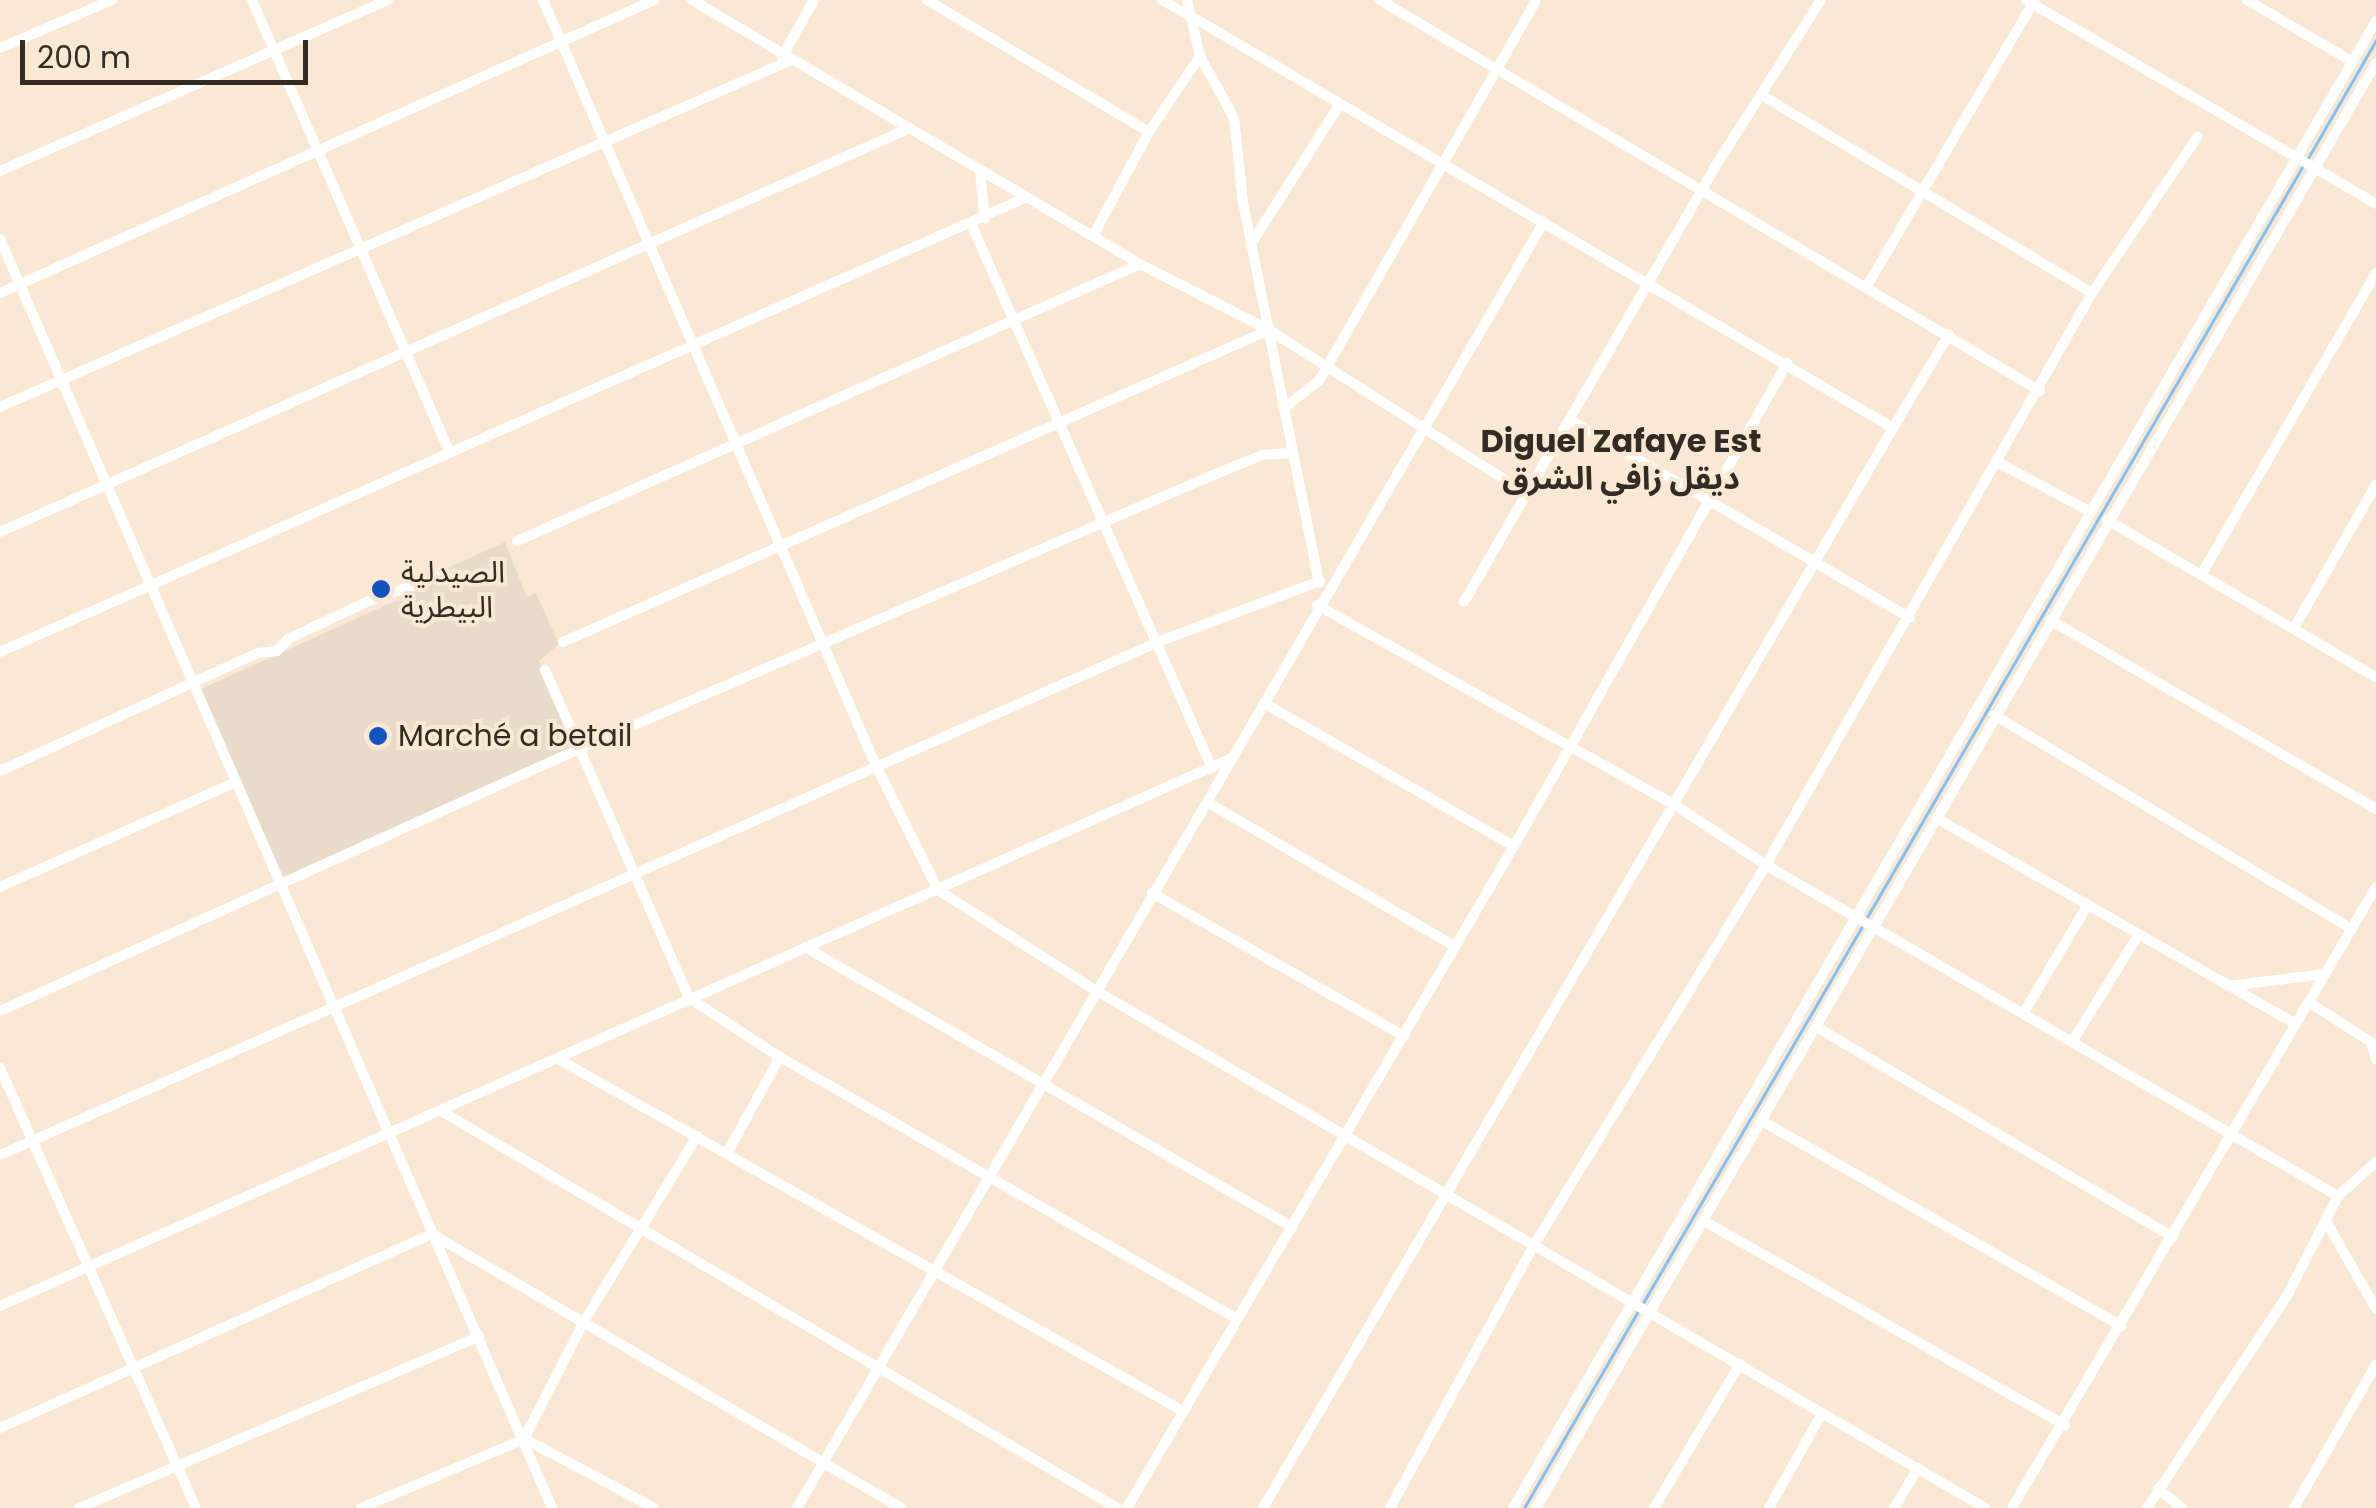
<!DOCTYPE html>
<meta charset="utf-8">
<style>
body{margin:0}
#map{position:relative;width:2376px;height:1508px;overflow:hidden;background:#f9e9d4;font-family:Poppins,"Noto Sans Arabic",sans-serif}
div>[style]{position:absolute}
[style*='--x']{left:calc(var(--x)*1px);top:calc(var(--y)*1px);width:calc(var(--w)*1px);rotate:calc(var(--a)*1deg)}
.commercial>*{inset:0;background:#e9dbc9}
.stream>*{height:2.5px;margin:-1.25px;padding:0 1.25px;transform-origin:1.25px;border-radius:1.25px;background:#82c0f6}
.minor>*{height:10px;margin:-5px;padding:0 5px;transform-origin:5px;border-radius:5px;background:#fff}
.dots>*{width:28px;height:28px;translate:-50% -50%;box-sizing:border-box;border:5px solid #f9e9d4;border-radius:50%}
span{translate:-50% -50%;white-space:nowrap;text-align:center;line-height:1.15;-webkit-text-stroke:8px #f9e9d4;paint-order:stroke}
.poi-label{font-size:30px;color:#322c24}
.left{translate:0 -50%;text-align:left}
.neighbourhood-label{font-size:32px;color:#322c24;font-weight:700}
.scale{position:absolute;left:20px;top:40px;width:288px;height:45px;box-sizing:border-box;border:5px solid #322c24;border-top:0;padding-left:12px;font-size:30px;line-height:35px;white-space:nowrap;color:#322c24;-webkit-text-stroke:8px #f9e9d4;paint-order:stroke}
</style>
<div id="map">
<div class="commercial">
<div style="clip-path:polygon(505px 542px,527px 597px,536px 593px,559px 644px,539px 661px,575px 746px,283px 877px,201px 689px,448px 577px,445px 569px)"></div>
</div>
<div class="stream">
<div style="--x:2308;--y:158;--w:136;--a:-60"></div>
<div style="--x:1866;--y:919;--w:873;--a:-59.88"></div>
<div style="--x:1643;--y:1303;--w:436;--a:-59.8"></div>
<div style="--x:1524;--y:1508;--w:229;--a:-59.9"></div>
</div>
<div class="minor">
<div style="--x:252;--y:0;--w:494;--a:66.4"></div>
<div style="--x:543;--y:0;--w:835;--a:66.5"></div>
<div style="--x:876;--y:766;--w:139;--a:63.4"></div>
<div style="--x:938;--y:890;--w:186;--a:32.5"></div>
<div style="--x:1095;--y:990;--w:1030;--a:30.2"></div>
<div style="--x:692;--y:0;--w:520;--a:30.51"></div>
<div style="--x:1140;--y:264;--w:145;--a:27.1"></div>
<div style="--x:1269;--y:330;--w:308;--a:32.4"></div>
<div style="--x:927;--y:0;--w:258;--a:30.7"></div>
<div style="--x:1162;--y:0;--w:30;--a:30"></div>
<div style="--x:1187;--y:0;--w:57;--a:76.9"></div>
<div style="--x:1200;--y:56;--w:71;--a:61.3"></div>
<div style="--x:1234;--y:118;--w:84;--a:83.9"></div>
<div style="--x:1243;--y:202;--w:389;--a:78.7"></div>
<div style="--x:1380;--y:0;--w:767;--a:30.64"></div>
<div style="--x:2026;--y:0;--w:405;--a:30.2"></div>
<div style="--x:2247;--y:0;--w:123;--a:30.3"></div>
<div style="--x:1189;--y:15;--w:816;--a:30.4"></div>
<div style="--x:1893;--y:428;--w:109;--a:-59.2"></div>
<div style="--x:0;--y:48;--w:122;--a:-23.2"></div>
<div style="--x:782;--y:57;--w:65;--a:-60.7"></div>
<div style="--x:1763;--y:96;--w:383;--a:30.9"></div>
<div style="--x:0;--y:171;--w:424;--a:-23.8"></div>
<div style="--x:980;--y:171;--w:48;--a:84.1"></div>
<div style="--x:972;--y:226;--w:593;--a:66.12"></div>
<div style="--x:1094;--y:234;--w:116;--a:-61.7"></div>
<div style="--x:1149;--y:132;--w:92;--a:-56.1"></div>
<div style="--x:0;--y:239;--w:1384;--a:66.49"></div>
<div style="--x:1251;--y:244;--w:162;--a:-57.6"></div>
<div style="--x:1867;--y:286;--w:330;--a:-59.6"></div>
<div style="--x:0;--y:293;--w:717;--a:-24.13"></div>
<div style="--x:0;--y:407;--w:862;--a:-23.68"></div>
<div style="--x:1285;--y:407;--w:43;--a:-37.4"></div>
<div style="--x:1319;--y:381;--w:438;--a:-60.3"></div>
<div style="--x:1572;--y:421;--w:391;--a:30.2"></div>
<div style="--x:1999;--y:463;--w:104;--a:28"></div>
<div style="--x:2107;--y:520;--w:311;--a:30.3"></div>
<div style="--x:0;--y:532;--w:996;--a:-23.94"></div>
<div style="--x:517;--y:541;--w:682;--a:-23.97"></div>
<div style="--x:2201;--y:575;--w:349;--a:-59.9"></div>
<div style="--x:1464;--y:602;--w:499;--a:-60"></div>
<div style="--x:1713;--y:170;--w:201;--a:-57.6"></div>
<div style="--x:1317;--y:605;--w:406;--a:29.2"></div>
<div style="--x:1672;--y:803;--w:113;--a:33.4"></div>
<div style="--x:1766;--y:865;--w:661;--a:30.06"></div>
<div style="--x:2050;--y:620;--w:377;--a:30.1"></div>
<div style="--x:2294;--y:628;--w:165;--a:-60.2"></div>
<div style="--x:563;--y:642;--w:772;--a:-23.84"></div>
<div style="--x:0;--y:652;--w:1121;--a:-23.89"></div>
<div style="--x:545;--y:670;--w:358;--a:66.3"></div>
<div style="--x:689;--y:998;--w:108;--a:33"></div>
<div style="--x:780;--y:1057;--w:527;--a:29.83"></div>
<div style="--x:1264;--y:703;--w:288;--a:29.8"></div>
<div style="--x:1994;--y:715;--w:417;--a:30.9"></div>
<div style="--x:0;--y:771;--w:284;--a:-24.6"></div>
<div style="--x:258;--y:653;--w:19;--a:-6"></div>
<div style="--x:277;--y:651;--w:16;--a:-47"></div>
<div style="--x:288;--y:639;--w:92;--a:-25.2"></div>
<div style="--x:371;--y:600;--w:73;--a:-19.2"></div>
<div style="--x:1207;--y:802;--w:286;--a:30.2"></div>
<div style="--x:1936;--y:818;--w:415;--a:29.8"></div>
<div style="--x:0;--y:887;--w:256;--a:-24"></div>
<div style="--x:1152;--y:893;--w:290;--a:29.6"></div>
<div style="--x:805;--y:947;--w:562;--a:29.9"></div>
<div style="--x:2229;--y:986;--w:97;--a:-7.1"></div>
<div style="--x:2310;--y:1003;--w:72;--a:32.6"></div>
<div style="--x:2371;--y:1042;--w:18;--a:74"></div>
<div style="--x:0;--y:1011;--w:638;--a:-24.35"></div>
<div style="--x:581;--y:748;--w:681;--a:-23.36"></div>
<div style="--x:1206;--y:478;--w:61;--a:-22.3"></div>
<div style="--x:1262;--y:455;--w:31;--a:-4"></div>
<div style="--x:2023;--y:1014;--w:126;--a:-59.3"></div>
<div style="--x:1818;--y:1028;--w:412;--a:30.5"></div>
<div style="--x:2072;--y:1042;--w:123;--a:-58.2"></div>
<div style="--x:558;--y:1059;--w:717;--a:29.39"></div>
<div style="--x:0;--y:1068;--w:482;--a:66"></div>
<div style="--x:441;--y:1111;--w:784;--a:30.42"></div>
<div style="--x:1762;--y:1121;--w:414;--a:29.7"></div>
<div style="--x:727;--y:1153;--w:110;--a:-61.1"></div>
<div style="--x:0;--y:1155;--w:1267;--a:-23.89"></div>
<div style="--x:1158;--y:642;--w:173;--a:-20.6"></div>
<div style="--x:1704;--y:1221;--w:415;--a:29.5"></div>
<div style="--x:2327;--y:1223;--w:99;--a:60.3"></div>
<div style="--x:0;--y:1306;--w:1348;--a:-23.98"></div>
<div style="--x:0;--y:1428;--w:474;--a:-24.2"></div>
<div style="--x:432;--y:1234;--w:543;--a:30.29"></div>
<div style="--x:525;--y:1439;--w:146;--a:28.1"></div>
<div style="--x:2158;--y:1489;--w:31;--a:38"></div>
<div style="--x:79;--y:1508;--w:436;--a:-23.2"></div>
<div style="--x:361;--y:1508;--w:177;--a:-22.9"></div>
<div style="--x:524;--y:1439;--w:130;--a:-63"></div>
<div style="--x:583;--y:1323;--w:219;--a:-58.6"></div>
<div style="--x:797;--y:1508;--w:1487;--a:-59.85"></div>
<div style="--x:1127;--y:1508;--w:767;--a:-59.69"></div>
<div style="--x:1514;--y:846;--w:555;--a:-60.52"></div>
<div style="--x:1263;--y:1508;--w:1250;--a:-59.74"></div>
<div style="--x:1390;--y:1508;--w:300;--a:-61.3"></div>
<div style="--x:1534;--y:1245;--w:445;--a:-58.6"></div>
<div style="--x:1766;--y:865;--w:658;--a:-60.32"></div>
<div style="--x:2092;--y:293;--w:189;--a:-56"></div>
<div style="--x:1513;--y:1508;--w:1719;--a:-59.87"></div>
<div style="--x:1536;--y:1508;--w:1671;--a:-59.83"></div>
<div style="--x:1654;--y:1508;--w:168;--a:-59.2"></div>
<div style="--x:1769;--y:1508;--w:109;--a:-60.8"></div>
<div style="--x:1894;--y:1508;--w:47;--a:-59"></div>
<div style="--x:2012;--y:1508;--w:720;--a:-59.62"></div>
<div style="--x:2147;--y:1508;--w:254;--a:-56.6"></div>
<div style="--x:2287;--y:1296;--w:112;--a:-63"></div>
<div style="--x:2338;--y:1196;--w:51;--a:-41.8"></div>
<div style="--x:2294;--y:1508;--w:165;--a:-60.2"></div>
</div>
<div class="dots">
<div style="left:381px;top:589px;background:#1053be"></div>
<div style="left:378px;top:736px;background:#1053be"></div>
</div>
<div class="poi-label">
<span class="left" style="left:401px;top:589px">الصيدلية<br>البيطرية</span>
<span class="left" style="left:398px;top:736px">Marché a betail</span>
</div>
<div class="neighbourhood-label">
<span style="left:1621px;top:460px">Diguel Zafaye Est<br>ديقل زافي الشرق</span>
</div>
<div class="scale">200 m</div>
</div>
